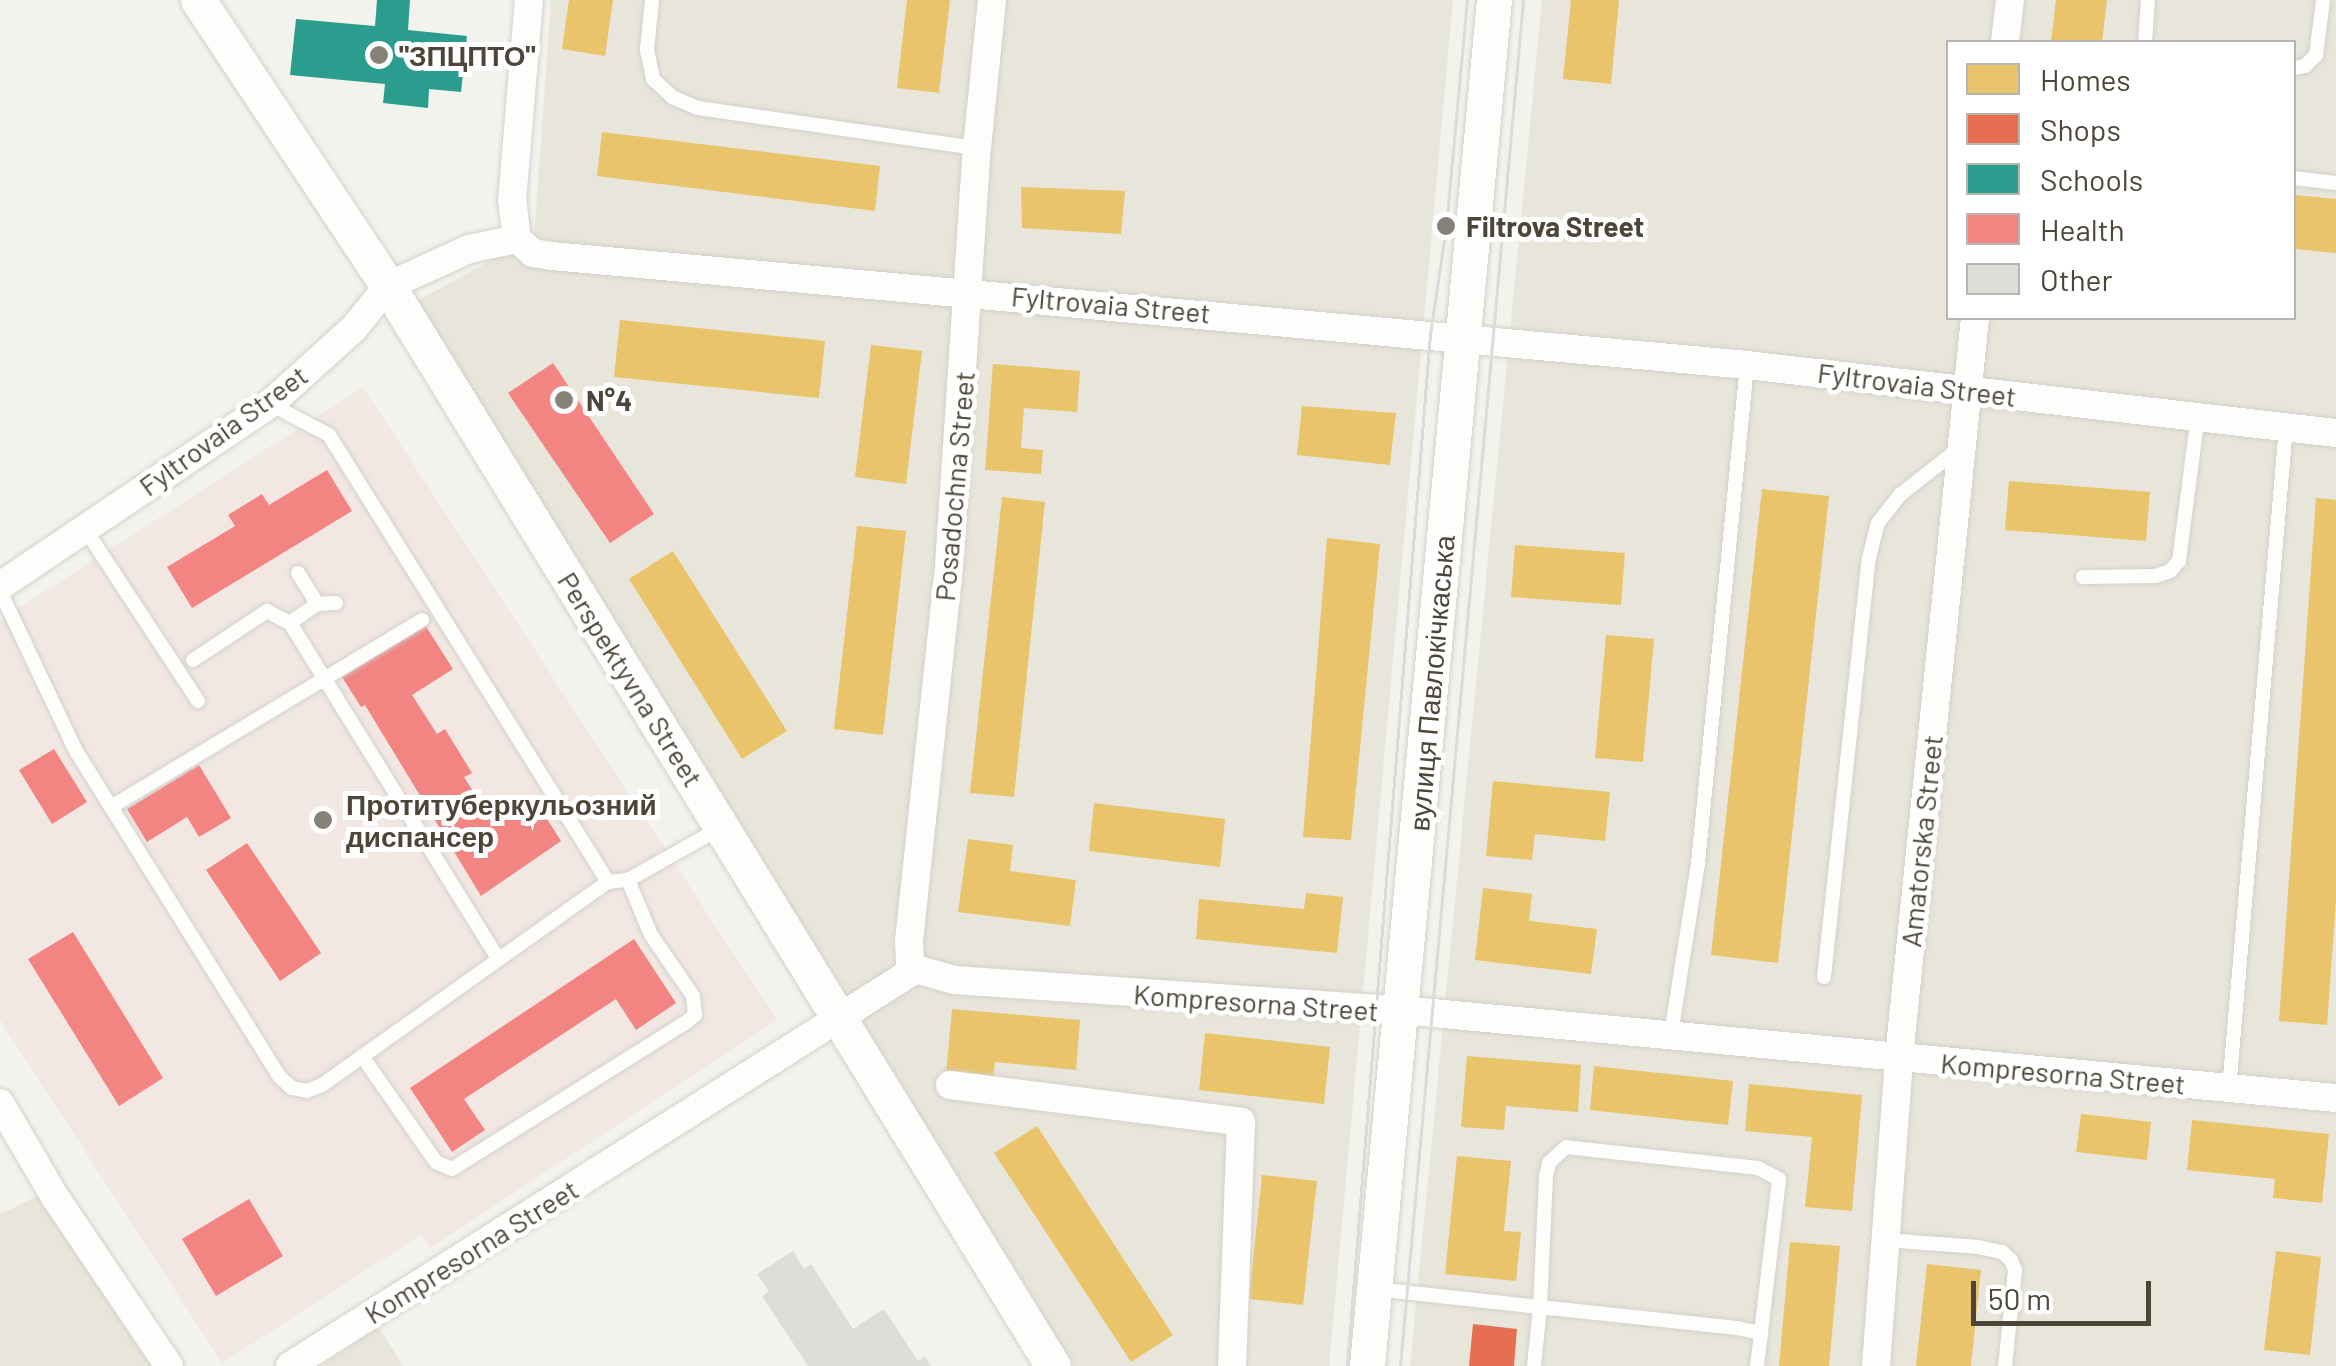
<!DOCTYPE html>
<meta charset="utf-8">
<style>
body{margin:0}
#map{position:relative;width:2336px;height:1366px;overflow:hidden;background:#f3f3ee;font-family:Barlow,sans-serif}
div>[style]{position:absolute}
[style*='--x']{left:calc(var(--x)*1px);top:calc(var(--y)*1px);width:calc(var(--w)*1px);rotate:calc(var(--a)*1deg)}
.residential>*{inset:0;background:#e8e5db}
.medical>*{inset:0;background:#f2e7e2}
.homes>*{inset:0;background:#e9c46a}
.shops>*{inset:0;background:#e76f51}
.schools>*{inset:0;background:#2a9d8f}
.health>*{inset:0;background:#f28482}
.building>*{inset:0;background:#dddcd6}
.roads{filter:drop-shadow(0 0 2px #d2d0cb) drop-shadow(0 0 2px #d2d0cb)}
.service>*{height:14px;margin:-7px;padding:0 7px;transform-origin:7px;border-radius:7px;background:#fdfdfc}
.minor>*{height:28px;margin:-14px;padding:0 14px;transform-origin:14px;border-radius:14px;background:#fdfdfc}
.tertiary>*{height:35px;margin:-17.5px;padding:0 17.5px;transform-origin:17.5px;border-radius:17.5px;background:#fdfdfc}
.tram>*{height:2.5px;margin:-1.25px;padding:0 1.25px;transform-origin:1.25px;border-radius:1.25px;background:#dbdbda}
.dots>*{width:28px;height:28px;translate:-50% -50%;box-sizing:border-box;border:5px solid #fff;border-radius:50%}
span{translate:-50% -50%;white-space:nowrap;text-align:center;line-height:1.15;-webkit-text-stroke:10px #fff;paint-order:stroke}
.poi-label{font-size:28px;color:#4c4538;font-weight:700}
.left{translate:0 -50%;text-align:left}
.street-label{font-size:28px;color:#4c4538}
.legend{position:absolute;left:1946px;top:40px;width:350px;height:280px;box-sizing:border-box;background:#fff;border:2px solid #b7b5af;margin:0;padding:12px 18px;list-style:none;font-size:30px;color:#4c4538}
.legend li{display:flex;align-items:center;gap:20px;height:50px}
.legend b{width:50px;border:2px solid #b7b5af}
.scale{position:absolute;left:1971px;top:1281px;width:180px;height:45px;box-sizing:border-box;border:5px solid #4c4538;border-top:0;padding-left:12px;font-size:30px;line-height:35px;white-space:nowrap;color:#4c4538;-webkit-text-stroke:8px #fff;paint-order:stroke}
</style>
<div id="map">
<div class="residential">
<div style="clip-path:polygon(551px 0,1453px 0,1329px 1366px,1074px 1366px,417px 301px,534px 237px)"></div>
<div style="clip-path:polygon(evenodd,1542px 0,2336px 0,2336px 1366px,1410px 1366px,1542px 0,1948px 42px,2294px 42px,2294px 318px,1948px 318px,1948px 42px)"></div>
<div style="clip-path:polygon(40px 1195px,153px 1366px,0 1366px,0 1214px)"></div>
<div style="clip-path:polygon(379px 1327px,403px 1366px,321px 1366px)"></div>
</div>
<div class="medical">
<div style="clip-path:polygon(363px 387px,777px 1020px,430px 1248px,421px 1235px,222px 1363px,0 1020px,0 620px)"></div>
</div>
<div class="homes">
<div style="clip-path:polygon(569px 0,613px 0,605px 56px,562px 49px)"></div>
<div style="clip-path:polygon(907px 0,950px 0,939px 93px,897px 88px)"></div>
<div style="clip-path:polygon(1571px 0,1619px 0,1611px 84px,1563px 79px)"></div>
<div style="clip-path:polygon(2056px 0,2107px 0,2102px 42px,2051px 42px)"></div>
<div style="clip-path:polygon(602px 132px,880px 166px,875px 211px,597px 176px)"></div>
<div style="clip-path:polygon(1021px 187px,1125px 191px,1121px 234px,1022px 228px)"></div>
<div style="clip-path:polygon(2294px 195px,2336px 199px,2336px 253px,2294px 249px)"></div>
<div style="clip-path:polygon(620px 320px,825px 341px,819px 398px,614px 377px)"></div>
<div style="clip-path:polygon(871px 345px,922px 351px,906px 484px,855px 477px)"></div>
<div style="clip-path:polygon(993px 364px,1080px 371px,1077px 412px,1024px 408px,1021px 448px,1043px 450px,1041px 474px,985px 470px)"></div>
<div style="clip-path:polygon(1302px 406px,1396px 413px,1390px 465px,1297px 455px)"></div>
<div style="clip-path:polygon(2009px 481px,2150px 492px,2146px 541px,2005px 530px)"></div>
<div style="clip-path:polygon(1762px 489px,1829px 496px,1778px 963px,1711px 955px)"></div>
<div style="clip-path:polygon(1002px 497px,1045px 502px,1014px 797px,970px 793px)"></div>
<div style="clip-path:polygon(2316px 498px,2336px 500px,2336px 901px,2327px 1025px,2279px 1021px)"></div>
<div style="clip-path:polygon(857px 526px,906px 531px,883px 735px,834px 729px)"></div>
<div style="clip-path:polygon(1327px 538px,1380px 544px,1351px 840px,1303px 837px)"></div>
<div style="clip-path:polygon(1515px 545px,1625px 553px,1621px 605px,1511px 597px)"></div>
<div style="clip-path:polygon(673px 551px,787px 731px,742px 759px,629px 579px)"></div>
<div style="clip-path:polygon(1606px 635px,1654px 639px,1643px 762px,1595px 758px)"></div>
<div style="clip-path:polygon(1493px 781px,1610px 792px,1605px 841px,1535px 834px,1532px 860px,1486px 856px)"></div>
<div style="clip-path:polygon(1094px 803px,1225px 819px,1220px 867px,1089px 851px)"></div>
<div style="clip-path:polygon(968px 839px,1013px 845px,1010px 871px,1076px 880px,1070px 926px,958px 912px)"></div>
<div style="clip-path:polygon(1483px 888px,1532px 894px,1529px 921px,1597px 929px,1591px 974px,1475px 960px)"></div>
<div style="clip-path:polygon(1306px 893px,1343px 897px,1337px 953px,1196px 939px,1199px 899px,1304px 909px)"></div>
<div style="clip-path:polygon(952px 1009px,1080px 1020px,1076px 1070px,995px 1062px,993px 1079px,946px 1075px)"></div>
<div style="clip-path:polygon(1205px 1033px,1330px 1047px,1324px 1104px,1199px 1090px)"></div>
<div style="clip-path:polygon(1467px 1056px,1581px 1065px,1578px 1112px,1506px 1106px,1504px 1130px,1461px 1127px)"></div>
<div style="clip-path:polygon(1594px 1066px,1733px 1081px,1728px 1125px,1590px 1110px)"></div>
<div style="clip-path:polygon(1749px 1084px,1862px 1095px,1852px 1211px,1805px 1207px,1812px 1137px,1745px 1131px)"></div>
<div style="clip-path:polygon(2081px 1114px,2151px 1122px,2147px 1160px,2076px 1152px)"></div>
<div style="clip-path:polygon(2192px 1120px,2329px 1134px,2322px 1203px,2273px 1198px,2275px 1179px,2187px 1170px)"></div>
<div style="clip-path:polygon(1037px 1126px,1173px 1335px,1131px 1362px,994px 1153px)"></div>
<div style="clip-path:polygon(1457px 1156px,1511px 1161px,1504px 1231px,1521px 1232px,1516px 1281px,1445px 1274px)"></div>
<div style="clip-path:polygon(1262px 1175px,1317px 1181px,1303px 1305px,1249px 1299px)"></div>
<div style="clip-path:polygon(1790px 1242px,1840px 1246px,1829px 1366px,1779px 1366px)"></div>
<div style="clip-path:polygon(2276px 1251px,2321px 1257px,2310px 1355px,2264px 1350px)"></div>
<div style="clip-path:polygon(1927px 1264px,1981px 1270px,1971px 1366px,1916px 1366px)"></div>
</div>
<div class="shops">
<div style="clip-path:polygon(1473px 1324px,1517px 1329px,1514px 1366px,1469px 1366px)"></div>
</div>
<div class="schools">
<div style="clip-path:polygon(377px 0,410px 0,408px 30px,467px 36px,461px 92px,429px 89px,428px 108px,383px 103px,385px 84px,290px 75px,296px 19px,375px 26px)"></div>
</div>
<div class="health">
<div style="clip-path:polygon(553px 363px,654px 514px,610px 543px,508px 393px)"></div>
<div style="clip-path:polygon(327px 470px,352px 511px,192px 608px,167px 567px,235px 526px,228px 515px,262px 494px,269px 505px)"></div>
<div style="clip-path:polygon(425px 625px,453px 669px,412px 695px,437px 734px,445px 729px,472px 773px,464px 777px,493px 823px,533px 797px,561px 841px,481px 896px,365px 705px,361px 707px,342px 677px)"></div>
<div style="clip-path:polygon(54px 749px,87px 802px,52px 824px,19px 770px)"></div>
<div style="clip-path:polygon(199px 765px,231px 818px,199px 837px,187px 817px,147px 842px,127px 809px)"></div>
<div style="clip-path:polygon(247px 843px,321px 953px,280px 981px,206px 870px)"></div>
<div style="clip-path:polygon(73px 932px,163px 1078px,119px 1106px,28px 959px)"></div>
<div style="clip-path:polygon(634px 939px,676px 1003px,636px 1030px,616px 999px,464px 1099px,485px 1130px,452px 1152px,410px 1088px)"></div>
<div style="clip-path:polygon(249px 1199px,283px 1256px,216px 1296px,182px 1239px)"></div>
</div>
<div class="building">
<div style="clip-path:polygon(793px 1251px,804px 1269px,811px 1264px,853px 1329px,884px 1309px,918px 1361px,925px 1356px,931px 1366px,808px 1366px,762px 1296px,769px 1291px,757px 1274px)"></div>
</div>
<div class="roads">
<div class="service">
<div style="--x:652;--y:0;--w:50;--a:95.7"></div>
<div style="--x:647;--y:50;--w:30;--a:78"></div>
<div style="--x:653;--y:79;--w:26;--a:43"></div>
<div style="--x:672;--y:97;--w:28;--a:23"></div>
<div style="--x:698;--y:108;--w:282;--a:8.2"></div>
<div style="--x:2145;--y:42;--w:42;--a:-85.9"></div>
<div style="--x:2294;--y:68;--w:11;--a:-10"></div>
<div style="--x:2305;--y:66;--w:16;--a:-45"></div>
<div style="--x:2316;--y:55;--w:55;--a:-82.7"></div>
<div style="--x:2294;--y:178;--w:42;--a:6.8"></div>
<div style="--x:270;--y:404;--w:67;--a:27.7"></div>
<div style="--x:329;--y:435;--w:527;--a:58.03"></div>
<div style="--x:608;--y:882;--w:20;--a:-6"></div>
<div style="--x:628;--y:880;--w:108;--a:-29.4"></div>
<div style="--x:85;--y:529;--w:206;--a:56.7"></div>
<div style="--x:298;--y:573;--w:36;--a:58"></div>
<div style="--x:2083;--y:577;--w:72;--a:-0.8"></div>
<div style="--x:2155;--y:576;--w:16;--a:-18"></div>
<div style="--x:2170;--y:571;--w:13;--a:-48"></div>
<div style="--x:2179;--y:561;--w:147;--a:-82.6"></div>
<div style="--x:0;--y:591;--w:177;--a:64.6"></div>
<div style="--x:76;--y:751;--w:385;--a:58"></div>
<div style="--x:280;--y:1077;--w:16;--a:43"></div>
<div style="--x:292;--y:1088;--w:15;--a:11"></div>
<div style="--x:307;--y:1091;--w:16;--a:-22"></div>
<div style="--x:322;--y:1085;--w:351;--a:-35.4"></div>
<div style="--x:290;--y:623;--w:33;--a:-35"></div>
<div style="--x:317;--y:604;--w:19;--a:-3"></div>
<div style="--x:193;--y:660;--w:89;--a:-33.5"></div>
<div style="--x:267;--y:611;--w:26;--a:28"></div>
<div style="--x:290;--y:623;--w:394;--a:58.2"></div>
<div style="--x:111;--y:807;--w:363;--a:-31"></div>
<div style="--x:1824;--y:977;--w:421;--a:-83.9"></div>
<div style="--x:1869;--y:558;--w:36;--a:-76"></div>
<div style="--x:1878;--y:523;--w:36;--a:-52"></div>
<div style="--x:1900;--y:495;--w:79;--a:-38.3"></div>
<div style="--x:1671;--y:1034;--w:173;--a:-81"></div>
<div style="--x:1698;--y:863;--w:500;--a:-84.38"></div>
<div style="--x:362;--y:1056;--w:129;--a:55.1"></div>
<div style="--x:436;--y:1162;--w:17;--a:24"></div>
<div style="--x:452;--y:1169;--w:279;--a:-32.1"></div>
<div style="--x:688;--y:1021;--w:9;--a:-41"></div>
<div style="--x:695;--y:1015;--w:19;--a:-96"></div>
<div style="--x:693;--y:996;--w:74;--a:-124.5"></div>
<div style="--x:651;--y:935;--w:60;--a:-112.7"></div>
<div style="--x:2229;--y:1089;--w:664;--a:-85.08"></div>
<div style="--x:1886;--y:1240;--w:92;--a:4.4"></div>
<div style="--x:1978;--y:1247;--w:25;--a:12"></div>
<div style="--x:2002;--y:1252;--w:12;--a:42"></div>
<div style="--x:2011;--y:1260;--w:11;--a:68"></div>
<div style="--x:2015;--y:1270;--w:97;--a:95.9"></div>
<div style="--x:1375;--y:1289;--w:166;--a:6.2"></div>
<div style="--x:1540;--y:1307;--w:198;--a:6.1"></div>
<div style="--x:1737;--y:1328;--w:25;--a:12"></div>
<div style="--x:1761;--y:1333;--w:155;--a:-83.3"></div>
<div style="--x:1779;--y:1179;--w:24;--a:-152"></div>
<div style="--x:1758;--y:1168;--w:193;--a:-173.8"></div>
<div style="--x:1566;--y:1147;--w:23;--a:137"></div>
<div style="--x:1549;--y:1163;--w:13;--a:103"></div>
<div style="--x:1546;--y:1176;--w:131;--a:92.6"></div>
<div style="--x:1540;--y:1307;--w:59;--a:95.8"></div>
<div style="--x:1757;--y:1366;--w:33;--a:-83"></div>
</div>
<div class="minor">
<div style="--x:2005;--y:42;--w:42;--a:-83.2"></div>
<div style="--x:517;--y:239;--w:38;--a:-97"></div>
<div style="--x:512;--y:201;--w:202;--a:-85.2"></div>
<div style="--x:0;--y:586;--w:326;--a:-34"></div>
<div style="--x:270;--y:404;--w:113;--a:-42.1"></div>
<div style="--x:354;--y:328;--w:54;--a:-51"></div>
<div style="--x:388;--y:286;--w:89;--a:-24.6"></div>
<div style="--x:469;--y:249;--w:49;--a:-11.8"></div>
<div style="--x:517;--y:239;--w:21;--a:41"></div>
<div style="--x:533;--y:253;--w:19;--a:9"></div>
<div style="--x:552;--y:256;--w:1200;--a:5.21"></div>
<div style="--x:1747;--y:365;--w:593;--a:6.59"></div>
<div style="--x:916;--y:969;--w:10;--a:-127"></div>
<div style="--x:910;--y:961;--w:20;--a:-93"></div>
<div style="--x:909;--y:941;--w:377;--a:-83.9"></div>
<div style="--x:949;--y:566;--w:419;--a:-86.2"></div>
<div style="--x:977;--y:148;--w:149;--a:-84.2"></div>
<div style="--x:950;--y:1085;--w:293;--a:7.2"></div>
<div style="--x:1241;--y:1122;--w:244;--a:92.1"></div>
<div style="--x:0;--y:1103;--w:109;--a:59.7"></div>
<div style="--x:55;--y:1197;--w:204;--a:56"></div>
<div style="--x:290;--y:1366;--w:741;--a:-32.38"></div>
<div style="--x:916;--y:969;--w:40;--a:16"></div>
<div style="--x:954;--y:980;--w:480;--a:3.9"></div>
<div style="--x:1433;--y:1013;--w:907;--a:5.38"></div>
<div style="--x:1876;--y:1366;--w:310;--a:-85.7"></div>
<div style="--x:1899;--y:1057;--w:743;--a:-84.13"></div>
</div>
<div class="tertiary">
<div style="--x:198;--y:0;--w:343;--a:56.4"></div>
<div style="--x:388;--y:286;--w:1268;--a:58.38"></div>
<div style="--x:1367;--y:1366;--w:1372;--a:-84.69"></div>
</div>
</div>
<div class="tram">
<div style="--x:1347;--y:1366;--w:1034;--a:-85.4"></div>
<div style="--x:1430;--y:335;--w:110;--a:-81.6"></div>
<div style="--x:1446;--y:226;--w:227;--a:-84.7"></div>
<div style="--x:1400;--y:1366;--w:1372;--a:-84.85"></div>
</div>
<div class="dots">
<div style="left:379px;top:55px;background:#868278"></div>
<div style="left:1446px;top:226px;background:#868278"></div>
<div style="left:564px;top:400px;background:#868278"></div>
<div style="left:323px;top:820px;background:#868278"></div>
</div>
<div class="poi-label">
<span class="left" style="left:399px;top:55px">"ЗПЦПТО"</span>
<span class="left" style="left:1466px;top:226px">Filtrova Street</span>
<span class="left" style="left:586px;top:400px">N°4</span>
<span class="left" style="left:346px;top:820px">Протитуберкульозний<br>диспансер</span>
</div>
<div class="street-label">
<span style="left:1111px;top:304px;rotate:5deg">Fyltrovaia Street</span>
<span style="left:1917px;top:384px;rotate:7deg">Fyltrovaia Street</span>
<span style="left:223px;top:430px;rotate:-36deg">Fyltrovaia Street</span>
<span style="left:954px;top:486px;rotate:-85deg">Posadochna Street</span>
<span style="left:631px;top:679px;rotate:58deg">Perspektyvna Street</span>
<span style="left:1431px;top:683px;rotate:-85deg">вулиця Павлокічкаська</span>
<span style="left:1921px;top:841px;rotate:-84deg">Amatorska Street</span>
<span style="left:1256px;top:1002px;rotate:4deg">Kompresorna Street</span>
<span style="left:2063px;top:1073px;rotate:5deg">Kompresorna Street</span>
<span style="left:471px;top:1251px;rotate:-32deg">Kompresorna Street</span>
</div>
<ul class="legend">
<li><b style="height:28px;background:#e9c46a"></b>Homes</li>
<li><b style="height:28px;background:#e76f51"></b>Shops</li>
<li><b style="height:28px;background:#2a9d8f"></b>Schools</li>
<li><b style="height:28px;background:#f28482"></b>Health</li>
<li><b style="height:28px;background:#dddcd6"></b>Other</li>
</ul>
<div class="scale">50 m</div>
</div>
